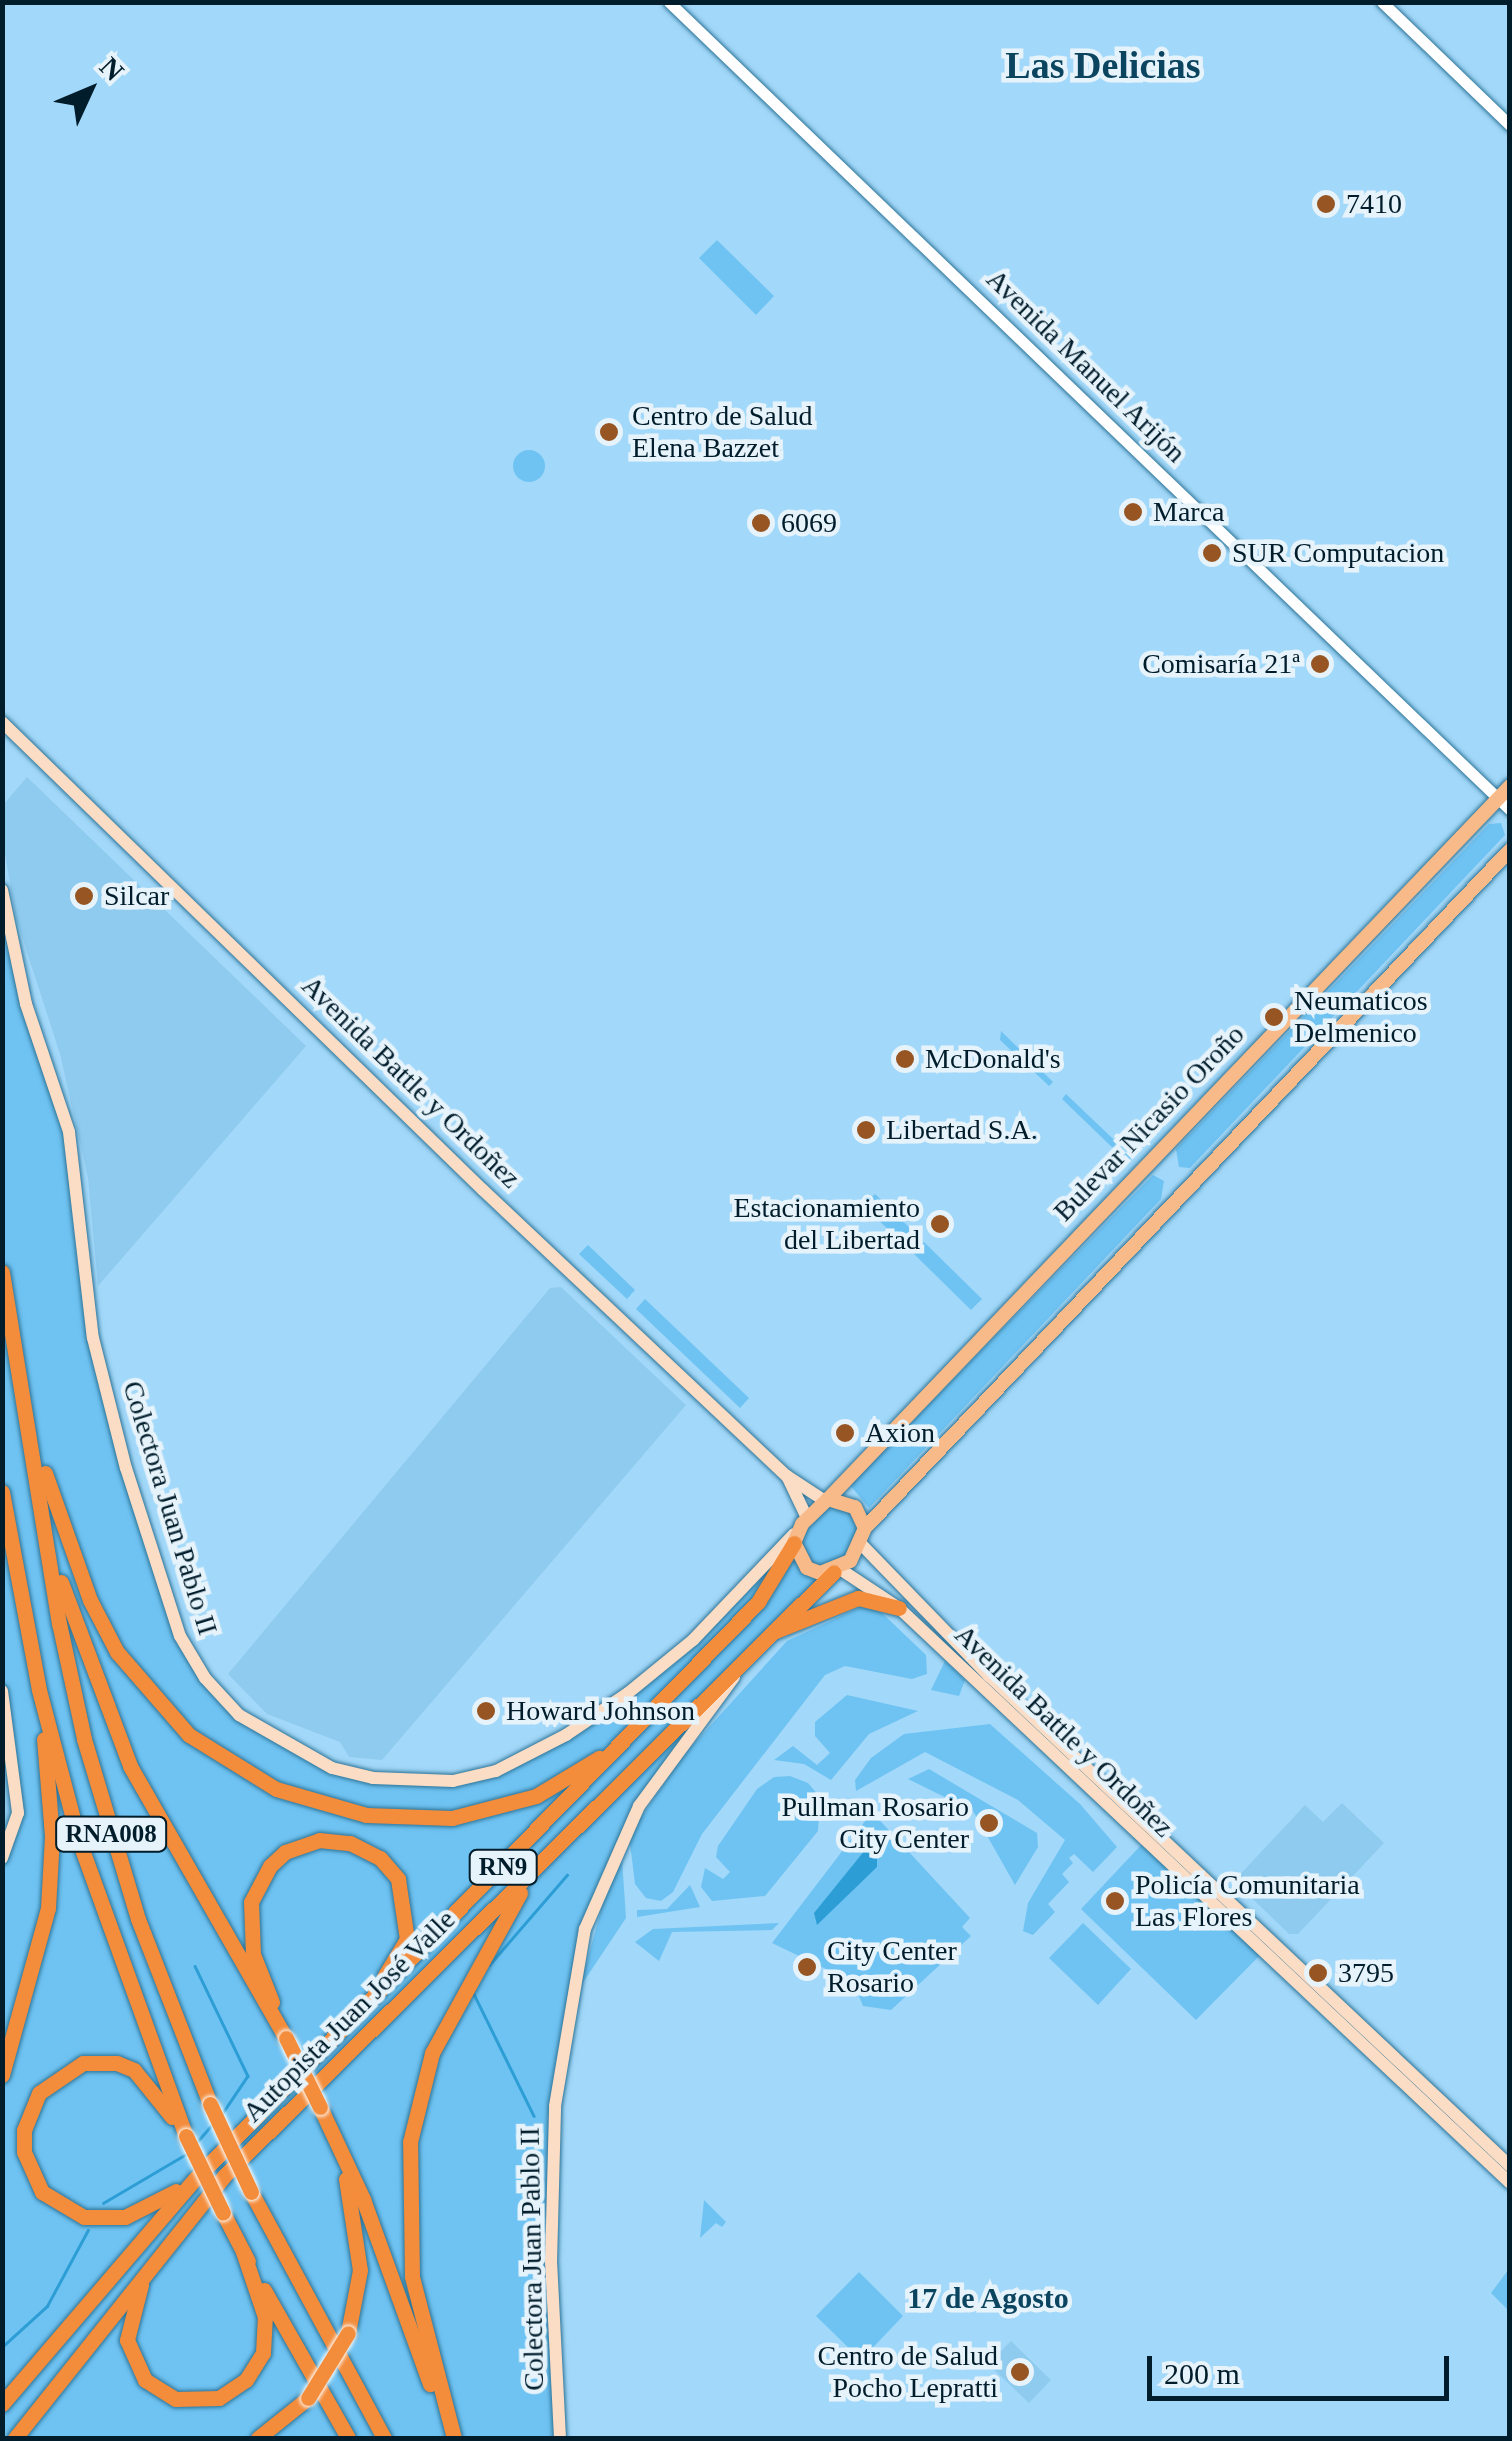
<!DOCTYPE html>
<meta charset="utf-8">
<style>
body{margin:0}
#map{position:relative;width:1512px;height:2441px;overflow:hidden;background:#a2d8f9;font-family:Georgia,serif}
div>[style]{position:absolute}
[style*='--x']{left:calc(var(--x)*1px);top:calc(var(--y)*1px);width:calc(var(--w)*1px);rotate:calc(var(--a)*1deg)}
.built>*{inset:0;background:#8fcbee}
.green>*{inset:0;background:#6fc3f2}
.round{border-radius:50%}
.water>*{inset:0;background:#2d9ed5}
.stream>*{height:2.5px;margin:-1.25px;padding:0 1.25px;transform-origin:1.25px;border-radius:1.25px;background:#2d9ed5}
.roads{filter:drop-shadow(0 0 2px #2d7498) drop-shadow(0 0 2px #2d7498)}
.tertiary>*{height:11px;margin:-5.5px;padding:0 5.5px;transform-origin:5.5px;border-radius:5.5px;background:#fff}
.secondary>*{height:12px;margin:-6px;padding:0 6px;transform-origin:6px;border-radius:6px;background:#fbdcc4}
.primary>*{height:14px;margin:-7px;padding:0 7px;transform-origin:7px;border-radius:7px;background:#f8ba89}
.motorway>*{height:15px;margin:-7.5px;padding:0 7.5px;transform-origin:7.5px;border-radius:7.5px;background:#f38c3b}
.bridges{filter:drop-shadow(0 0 2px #fff) drop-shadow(0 0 2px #fff)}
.motorway-bridge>*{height:15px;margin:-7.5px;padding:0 7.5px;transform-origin:7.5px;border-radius:7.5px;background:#f38c3b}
.dots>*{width:28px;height:28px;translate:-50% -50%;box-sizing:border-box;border:5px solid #e6f3fb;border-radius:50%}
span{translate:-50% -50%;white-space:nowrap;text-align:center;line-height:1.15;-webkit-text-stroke:9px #e6f3fb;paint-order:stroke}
.shield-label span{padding:2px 8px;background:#e6f3fb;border:2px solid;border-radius:8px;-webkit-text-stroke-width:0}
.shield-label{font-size:25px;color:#011d2b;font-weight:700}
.poi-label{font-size:28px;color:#011d2b}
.left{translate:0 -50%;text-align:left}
.right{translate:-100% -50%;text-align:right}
.street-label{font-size:28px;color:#011d2b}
.neighbourhood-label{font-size:30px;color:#0b445f;font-weight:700}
.district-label{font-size:38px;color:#0b445f;font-weight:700}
.frame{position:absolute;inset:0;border:5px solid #011d2b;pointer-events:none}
.north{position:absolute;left:40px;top:40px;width:100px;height:100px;-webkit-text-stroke:8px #e6f3fb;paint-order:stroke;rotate:46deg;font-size:28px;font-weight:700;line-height:40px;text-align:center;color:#011d2b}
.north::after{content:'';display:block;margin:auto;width:35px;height:45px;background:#011d2b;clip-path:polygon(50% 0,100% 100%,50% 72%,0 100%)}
.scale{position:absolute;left:1147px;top:2356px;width:302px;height:45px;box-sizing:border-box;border:5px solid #011d2b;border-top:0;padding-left:12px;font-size:30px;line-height:35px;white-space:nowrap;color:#011d2b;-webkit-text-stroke:8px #e6f3fb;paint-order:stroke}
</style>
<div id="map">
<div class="built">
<div style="clip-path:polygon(27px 777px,306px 1046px,98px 1286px,88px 1178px,60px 1054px,16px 918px,3px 842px,3px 805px)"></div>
<div style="clip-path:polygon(561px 1287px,686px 1405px,382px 1760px,349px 1757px,340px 1742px,267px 1714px,228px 1674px,550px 1288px)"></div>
<div style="clip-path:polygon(2px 1691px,18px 1813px,2px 1858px)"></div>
<div style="clip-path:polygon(1342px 1803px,1384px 1843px,1298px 1934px,1289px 1934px,1234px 1881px,1305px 1805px,1323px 1822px)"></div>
<div style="clip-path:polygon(1011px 2341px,1051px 2380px,1029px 2403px,988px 2364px)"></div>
</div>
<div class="green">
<div style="clip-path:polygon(717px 240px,774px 296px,756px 315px,699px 258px)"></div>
<div class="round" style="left:513px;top:450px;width:32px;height:32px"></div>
<div style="clip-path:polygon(1501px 823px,1505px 835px,1190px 1168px,1179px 1167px,1176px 1149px,1489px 824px)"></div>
<div style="clip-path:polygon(2px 890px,26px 1004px,69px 1132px,93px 1338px,180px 1636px,239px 1715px,331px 1768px,453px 1781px,530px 1756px,693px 1640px,825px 1501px,855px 1507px,861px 1544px,769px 1634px,660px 1774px,609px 1865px,565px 2025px,552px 2174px,560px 2438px,3px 2438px,2px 1858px,18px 1813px,2px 1691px)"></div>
<div style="clip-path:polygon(1001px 1031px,1053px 1082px,1049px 1086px,1000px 1040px)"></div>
<div style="clip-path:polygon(1066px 1094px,1132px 1157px,1122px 1168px,1112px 1158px,1117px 1152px,1062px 1099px)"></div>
<div style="clip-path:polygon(1153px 1175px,1164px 1181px,1161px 1199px,869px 1508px,850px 1485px)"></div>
<div style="clip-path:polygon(875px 1194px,913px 1231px,902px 1243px,863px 1205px)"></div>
<div style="clip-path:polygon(924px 1242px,982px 1299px,971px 1310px,913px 1253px)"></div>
<div style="clip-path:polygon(588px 1245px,635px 1290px,627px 1299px,579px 1254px)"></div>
<div style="clip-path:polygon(645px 1299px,749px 1398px,740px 1408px,636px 1309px)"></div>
<div style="clip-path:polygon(863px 1606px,882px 1613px,926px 1655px,927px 1674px,912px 1679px,845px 1666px,825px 1675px,702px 1834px,673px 1892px,661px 1901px,646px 1898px,635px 1884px,629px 1835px,682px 1757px,787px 1641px)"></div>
<div style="clip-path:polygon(945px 1661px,965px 1680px,959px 1696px,931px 1690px)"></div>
<div style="clip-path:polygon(847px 1695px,918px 1711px,869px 1734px,831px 1780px,804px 1764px,774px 1760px,793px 1746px,817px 1765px,830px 1753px,815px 1736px,815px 1722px)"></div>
<div style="clip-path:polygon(990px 1724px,1080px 1804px,1117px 1847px,1093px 1872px,1074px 1854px,1069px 1858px,1073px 1863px,1062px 1874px,1069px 1882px,1048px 1904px,1055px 1912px,1033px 1935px,1023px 1931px,1028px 1903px,1065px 1840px,1018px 1800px,925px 1752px,856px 1791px,855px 1780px,871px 1758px,904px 1734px)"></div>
<div style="clip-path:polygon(929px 1769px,1037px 1833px,1038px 1847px,1015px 1885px,973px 1811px,908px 1779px)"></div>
<div style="clip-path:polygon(790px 1776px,808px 1783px,820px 1797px,818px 1831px,765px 1896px,712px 1901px,701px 1887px,705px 1868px,723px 1879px,730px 1872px,716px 1857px,718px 1846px,757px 1789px,774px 1777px)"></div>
<div style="clip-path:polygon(872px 1812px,970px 1918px,962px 1927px,971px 1936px,891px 2010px,863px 2006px,853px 1982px,772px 1943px)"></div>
<div style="clip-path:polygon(1143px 1843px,1265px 1950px,1196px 2020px,1081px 1909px)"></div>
<div style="clip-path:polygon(622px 1860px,626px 1918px,580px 1987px,605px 1896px)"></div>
<div style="clip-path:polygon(690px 1885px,700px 1907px,637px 1917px,637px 1910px,667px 1909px)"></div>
<div style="clip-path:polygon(779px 1923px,772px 1930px,672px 1932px,659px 1961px,635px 1942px,653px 1929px)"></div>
<div style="clip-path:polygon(1083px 1923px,1131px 1969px,1098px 2005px,1049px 1958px)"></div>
<div style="clip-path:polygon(704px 2200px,726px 2222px,722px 2227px,716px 2223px,700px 2238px)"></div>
<div style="clip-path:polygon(1509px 2269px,1509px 2311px,1491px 2293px)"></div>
<div style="clip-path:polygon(859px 2272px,903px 2316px,861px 2360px,816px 2316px)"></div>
</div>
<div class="water">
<div style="clip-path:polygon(865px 1850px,877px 1855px,877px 1867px,817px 1925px,814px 1913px)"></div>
</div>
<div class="stream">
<div style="--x:489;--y:1965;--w:119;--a:-49.1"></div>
<div style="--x:195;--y:1966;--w:122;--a:64.3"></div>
<div style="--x:248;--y:2076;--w:45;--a:124"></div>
<div style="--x:473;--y:1992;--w:138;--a:63.8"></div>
<div style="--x:196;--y:2143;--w:23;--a:-49"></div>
<div style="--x:103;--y:2203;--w:99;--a:-30.5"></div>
<div style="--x:2;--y:2347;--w:61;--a:-42.3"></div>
<div style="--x:47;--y:2306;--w:86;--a:-61.7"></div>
</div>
<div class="roads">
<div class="tertiary">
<div style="--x:669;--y:2;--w:1166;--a:43.85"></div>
<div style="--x:1382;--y:2;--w:178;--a:43.9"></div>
</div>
<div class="secondary">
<div style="--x:2;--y:722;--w:671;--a:44.22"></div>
<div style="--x:483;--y:1190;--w:417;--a:43.3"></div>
<div style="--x:787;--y:1476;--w:45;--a:33.3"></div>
<div style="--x:2;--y:890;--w:116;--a:78.1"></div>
<div style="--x:26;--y:1004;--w:135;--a:71.4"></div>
<div style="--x:69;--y:1132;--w:207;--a:83.4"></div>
<div style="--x:93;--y:1338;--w:134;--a:75.8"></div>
<div style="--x:126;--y:1468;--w:176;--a:72.2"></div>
<div style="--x:180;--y:1636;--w:49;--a:59.2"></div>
<div style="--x:205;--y:1678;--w:50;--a:47.4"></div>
<div style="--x:239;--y:1715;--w:107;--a:29.7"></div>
<div style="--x:332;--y:1768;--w:42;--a:13.7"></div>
<div style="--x:373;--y:1778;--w:80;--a:2.1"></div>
<div style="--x:453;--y:1781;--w:44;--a:-13.1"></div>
<div style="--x:496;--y:1771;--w:79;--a:-27.2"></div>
<div style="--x:566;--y:1735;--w:75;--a:-34.1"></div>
<div style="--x:628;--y:1693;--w:84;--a:-39.2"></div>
<div style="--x:693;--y:1640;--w:146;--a:-46.4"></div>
<div style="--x:787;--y:1476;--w:47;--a:64.5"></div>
<div style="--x:861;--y:1544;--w:184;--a:45.9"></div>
<div style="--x:989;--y:1676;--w:715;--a:43.24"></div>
<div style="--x:840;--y:1569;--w:71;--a:33.5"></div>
<div style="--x:899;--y:1608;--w:839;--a:43.26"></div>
<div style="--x:2;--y:1691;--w:123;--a:82.5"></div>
<div style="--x:18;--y:1813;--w:48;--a:109.6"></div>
<div style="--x:560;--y:2438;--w:175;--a:-92.9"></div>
<div style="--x:551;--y:2263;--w:157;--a:-88.5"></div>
<div style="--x:555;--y:2106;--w:180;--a:-80.4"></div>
<div style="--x:585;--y:1929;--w:134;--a:-66.3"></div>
<div style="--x:639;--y:1806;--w:160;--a:-53.6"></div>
</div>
<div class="primary">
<div style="--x:828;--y:1499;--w:987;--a:-46.27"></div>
<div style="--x:828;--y:1499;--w:28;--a:17"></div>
<div style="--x:855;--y:1507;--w:23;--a:65"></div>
<div style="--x:865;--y:1528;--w:36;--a:114"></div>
<div style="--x:850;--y:1561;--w:32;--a:158"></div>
<div style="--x:820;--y:1573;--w:14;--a:-159"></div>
<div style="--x:807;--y:1568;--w:28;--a:-117"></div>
<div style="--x:794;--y:1543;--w:21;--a:-67"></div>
<div style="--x:802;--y:1524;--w:36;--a:-44"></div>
<div style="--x:865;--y:1528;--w:936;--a:-46.43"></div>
</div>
<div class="motorway">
<div style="--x:2;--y:1272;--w:356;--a:80.8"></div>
<div style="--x:59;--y:1623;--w:119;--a:77.8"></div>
<div style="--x:84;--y:1739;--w:188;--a:73.3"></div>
<div style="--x:138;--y:1919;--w:199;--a:68.7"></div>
<div style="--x:45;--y:1473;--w:135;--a:70.5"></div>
<div style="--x:90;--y:1600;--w:59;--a:62.6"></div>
<div style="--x:117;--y:1652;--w:110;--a:49.1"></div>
<div style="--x:189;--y:1735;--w:102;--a:31.8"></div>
<div style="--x:276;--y:1789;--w:94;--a:16.1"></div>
<div style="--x:366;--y:1815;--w:86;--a:2"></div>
<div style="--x:452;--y:1818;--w:87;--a:-14.7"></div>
<div style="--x:536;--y:1796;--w:74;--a:-31.1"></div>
<div style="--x:2;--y:1492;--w:201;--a:79.4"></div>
<div style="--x:39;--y:1690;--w:156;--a:75.2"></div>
<div style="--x:79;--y:1841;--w:314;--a:70.1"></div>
<div style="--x:61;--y:1582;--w:197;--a:69.4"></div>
<div style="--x:130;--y:1766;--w:314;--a:60.2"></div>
<div style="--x:773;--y:1632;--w:92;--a:-21.8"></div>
<div style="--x:858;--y:1598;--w:42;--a:13.7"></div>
<div style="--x:272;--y:2002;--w:52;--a:-111.6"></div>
<div style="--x:253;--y:1954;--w:52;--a:-92.2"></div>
<div style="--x:251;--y:1902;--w:41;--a:-62.2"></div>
<div style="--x:270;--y:1866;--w:21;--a:-43"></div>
<div style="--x:285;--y:1852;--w:36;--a:-19"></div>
<div style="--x:319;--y:1840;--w:31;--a:6"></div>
<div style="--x:350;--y:1843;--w:34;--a:27"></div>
<div style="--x:380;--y:1858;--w:28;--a:49"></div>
<div style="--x:398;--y:1879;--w:61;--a:81.5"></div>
<div style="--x:407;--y:1939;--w:44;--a:121.2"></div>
<div style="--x:2;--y:2075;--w:173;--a:-74.6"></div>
<div style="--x:48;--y:1908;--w:72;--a:-86.8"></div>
<div style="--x:52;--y:1836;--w:97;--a:-94.7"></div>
<div style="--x:320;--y:2107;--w:102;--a:64.9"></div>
<div style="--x:363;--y:2199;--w:197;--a:70.1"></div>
<div style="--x:172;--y:2117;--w:60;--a:-129"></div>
<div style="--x:134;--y:2070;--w:18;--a:-158"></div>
<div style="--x:117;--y:2063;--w:34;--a:180"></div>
<div style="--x:83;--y:2063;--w:53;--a:145.7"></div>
<div style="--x:39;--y:2093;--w:40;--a:112"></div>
<div style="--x:24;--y:2130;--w:22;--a:90"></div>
<div style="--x:24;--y:2152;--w:44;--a:65.8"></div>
<div style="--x:42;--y:2192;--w:49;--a:30.8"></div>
<div style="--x:84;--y:2217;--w:41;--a:0"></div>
<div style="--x:125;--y:2217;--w:57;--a:-27"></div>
<div style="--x:346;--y:2179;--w:92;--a:81.3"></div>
<div style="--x:360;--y:2270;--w:64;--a:100.8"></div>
<div style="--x:251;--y:2192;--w:280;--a:61.6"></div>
<div style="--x:223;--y:2213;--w:54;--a:62.5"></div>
<div style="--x:141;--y:2285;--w:57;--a:104.3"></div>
<div style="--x:127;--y:2340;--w:44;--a:65.8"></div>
<div style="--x:145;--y:2380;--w:36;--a:32"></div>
<div style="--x:176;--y:2399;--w:43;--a:-1.3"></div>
<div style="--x:219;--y:2398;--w:32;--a:-34"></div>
<div style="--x:246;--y:2380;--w:32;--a:-58"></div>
<div style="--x:263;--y:2353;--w:36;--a:-87"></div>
<div style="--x:265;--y:2317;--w:69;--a:-108.7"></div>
<div style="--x:264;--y:2290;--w:170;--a:60.4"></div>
<div style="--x:2;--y:2404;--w:298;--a:-49.4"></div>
<div style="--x:196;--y:2178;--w:805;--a:-45.7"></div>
<div style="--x:758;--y:1602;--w:69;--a:-58.6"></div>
<div style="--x:15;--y:2438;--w:335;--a:-51.4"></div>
<div style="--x:224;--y:2176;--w:858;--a:-44.72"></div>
<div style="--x:258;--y:2438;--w:64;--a:-38.7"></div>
<div style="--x:454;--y:2438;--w:166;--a:-104.6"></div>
<div style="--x:412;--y:2277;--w:135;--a:-90.8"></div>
<div style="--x:410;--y:2142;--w:92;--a:-76.1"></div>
<div style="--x:432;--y:2053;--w:183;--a:-61.2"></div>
</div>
</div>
<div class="bridges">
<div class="motorway-bridge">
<div style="--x:286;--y:2038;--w:77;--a:63.8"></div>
<div style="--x:210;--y:2104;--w:97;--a:65"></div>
<div style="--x:186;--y:2136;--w:85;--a:64.3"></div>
<div style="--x:308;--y:2398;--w:76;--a:-58.4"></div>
</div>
</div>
<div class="dots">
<div style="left:1326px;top:204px;background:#965522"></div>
<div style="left:609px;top:432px;background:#965522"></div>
<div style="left:1133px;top:512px;background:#965522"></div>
<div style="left:761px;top:523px;background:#965522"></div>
<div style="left:1212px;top:553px;background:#965522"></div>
<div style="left:1320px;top:664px;background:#965522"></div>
<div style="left:84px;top:896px;background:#965522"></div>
<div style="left:1274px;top:1017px;background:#965522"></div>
<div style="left:905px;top:1059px;background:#965522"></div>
<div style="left:866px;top:1130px;background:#965522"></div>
<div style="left:940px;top:1224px;background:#965522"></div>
<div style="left:845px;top:1433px;background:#965522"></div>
<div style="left:486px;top:1711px;background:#965522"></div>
<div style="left:989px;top:1823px;background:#965522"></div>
<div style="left:1115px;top:1901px;background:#965522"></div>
<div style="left:807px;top:1967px;background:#965522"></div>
<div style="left:1318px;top:1973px;background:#965522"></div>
<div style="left:1020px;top:2372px;background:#965522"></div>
</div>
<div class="shield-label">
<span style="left:111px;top:1834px">RNA008</span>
<span style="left:503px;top:1867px">RN9</span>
</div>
<div class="poi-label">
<span class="left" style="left:1346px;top:204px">7410</span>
<span class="left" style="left:632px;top:432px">Centro de Salud<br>Elena Bazzet</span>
<span class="left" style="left:1153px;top:512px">Marca</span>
<span class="left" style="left:781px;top:523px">6069</span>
<span class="left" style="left:1232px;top:553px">SUR Computacion</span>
<span class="right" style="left:1300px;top:664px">Comisaría 21ª</span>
<span class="left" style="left:104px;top:896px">Silcar</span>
<span class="left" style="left:1294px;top:1017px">Neumaticos<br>Delmenico</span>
<span class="left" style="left:925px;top:1059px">McDonald's</span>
<span class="left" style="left:886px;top:1130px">Libertad S.A.</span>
<span class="right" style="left:920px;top:1224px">Estacionamiento<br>del Libertad</span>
<span class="left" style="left:865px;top:1433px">Axion</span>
<span class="left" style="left:506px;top:1711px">Howard Johnson</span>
<span class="right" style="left:969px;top:1823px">Pullman Rosario<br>City Center</span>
<span class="left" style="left:1135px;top:1901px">Policía Comunitaria<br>Las Flores</span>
<span class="left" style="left:827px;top:1967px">City Center<br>Rosario</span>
<span class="left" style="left:1338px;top:1973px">3795</span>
<span class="right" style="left:998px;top:2372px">Centro de Salud<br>Pocho Lepratti</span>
</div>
<div class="street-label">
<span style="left:1086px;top:366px;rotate:44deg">Avenida Manuel Arijón</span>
<span style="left:411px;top:1082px;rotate:44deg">Avenida Battle y Ordoñez</span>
<span style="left:1149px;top:1123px;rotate:-46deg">Bulevar Nicasio Oroño</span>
<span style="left:170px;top:1508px;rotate:73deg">Colectora Juan Pablo II</span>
<span style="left:1064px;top:1731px;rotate:44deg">Avenida Battle y Ordoñez</span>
<span style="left:349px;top:2016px;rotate:-45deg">Autopista Juan José Valle</span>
<span style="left:532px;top:2259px;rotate:-91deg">Colectora Juan Pablo II</span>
</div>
<div class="neighbourhood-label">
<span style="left:988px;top:2298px">17 de Agosto</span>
</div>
<div class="district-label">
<span style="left:1103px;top:66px">Las Delicias</span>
</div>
<div class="frame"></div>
<div class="north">N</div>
<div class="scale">200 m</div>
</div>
